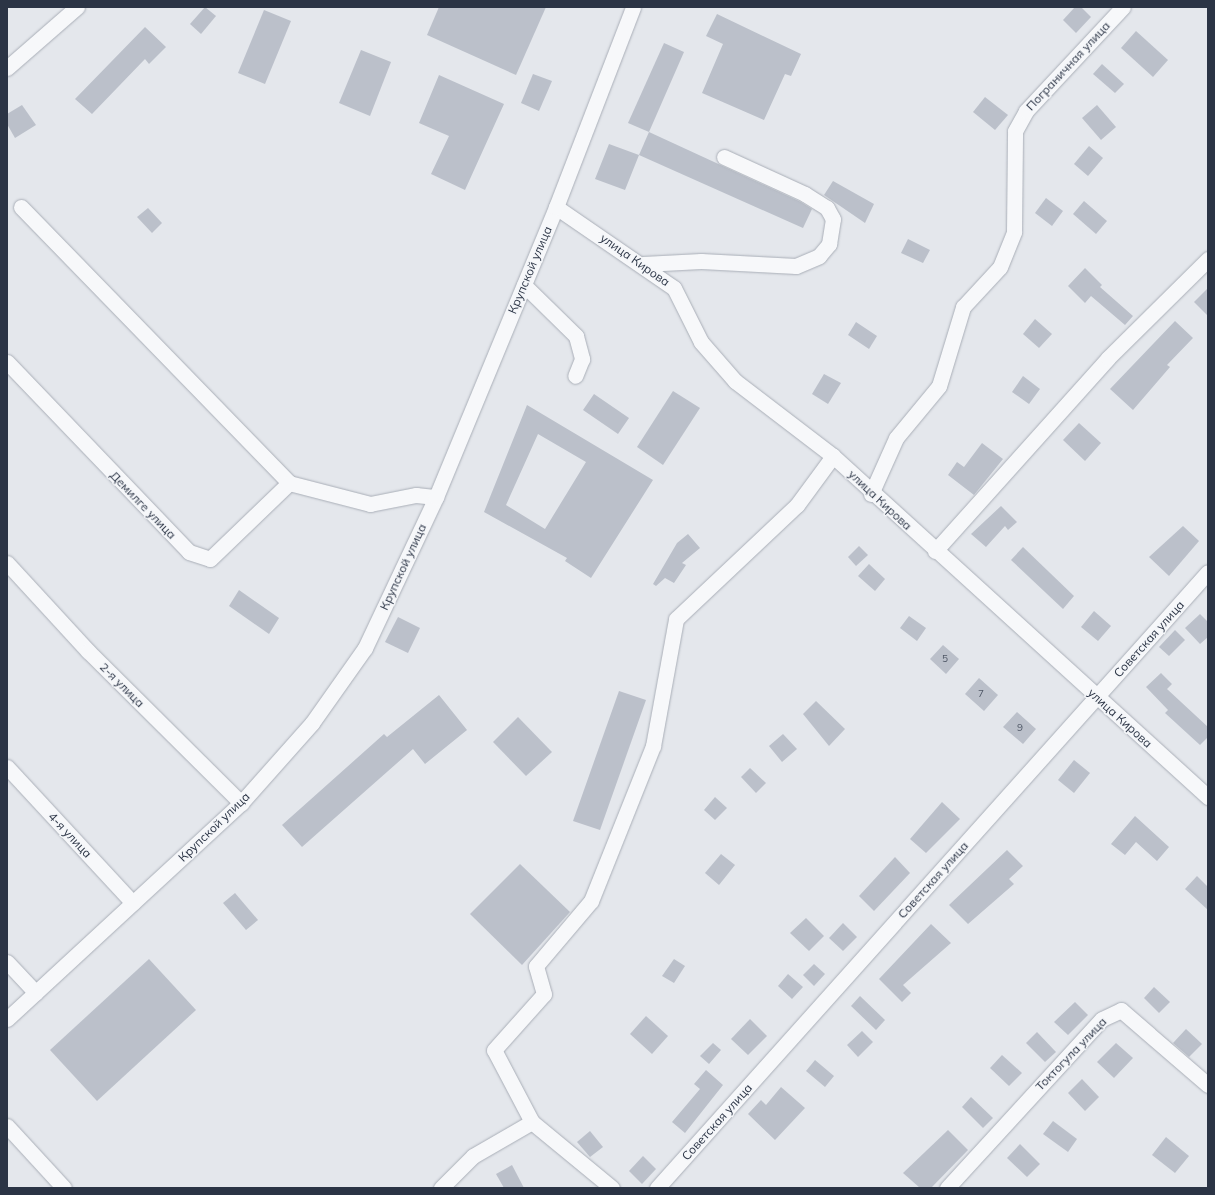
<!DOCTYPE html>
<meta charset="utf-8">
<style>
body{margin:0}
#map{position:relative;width:1215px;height:1195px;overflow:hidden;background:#e4e7ec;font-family:Mulish,sans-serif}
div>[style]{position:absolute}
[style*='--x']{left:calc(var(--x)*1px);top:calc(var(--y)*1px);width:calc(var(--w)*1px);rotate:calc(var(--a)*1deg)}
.building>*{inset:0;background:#bbc0ca}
.roads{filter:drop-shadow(0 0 1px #a9aeb7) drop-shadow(0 0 1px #a9aeb7)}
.minor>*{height:15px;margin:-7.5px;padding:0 7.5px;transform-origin:7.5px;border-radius:7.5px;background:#f7f8fa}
span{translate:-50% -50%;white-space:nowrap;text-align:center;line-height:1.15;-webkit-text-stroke:3px #f4f6f9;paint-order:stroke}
.number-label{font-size:10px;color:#4f5766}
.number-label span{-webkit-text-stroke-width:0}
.street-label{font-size:12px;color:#2b3445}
.frame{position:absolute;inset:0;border:8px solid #2b3445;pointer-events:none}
</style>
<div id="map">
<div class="building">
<div style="clip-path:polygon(205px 7px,216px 16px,201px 34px,190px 24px)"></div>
<div style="clip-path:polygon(439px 7px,546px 7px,516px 75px,427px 35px)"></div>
<div style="clip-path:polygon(1075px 7px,1081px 7px,1091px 17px,1076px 33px,1063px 20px)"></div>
<div style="clip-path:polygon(264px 10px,291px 21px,265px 84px,238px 73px)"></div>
<div style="clip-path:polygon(717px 14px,801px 54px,791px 76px,785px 74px,764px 120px,702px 93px,723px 44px,706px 36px)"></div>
<div style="clip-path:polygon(145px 27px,166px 47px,149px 64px,145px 59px,92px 114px,75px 99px)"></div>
<div style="clip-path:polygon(1136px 31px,1168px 60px,1153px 77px,1121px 48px)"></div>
<div style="clip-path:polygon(664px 43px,684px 52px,649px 132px,628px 123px)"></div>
<div style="clip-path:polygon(361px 50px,391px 62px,370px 116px,339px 103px)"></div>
<div style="clip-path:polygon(1102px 64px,1124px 84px,1115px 93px,1093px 74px)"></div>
<div style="clip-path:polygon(533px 74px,552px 81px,539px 111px,521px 103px)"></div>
<div style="clip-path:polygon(439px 75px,504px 104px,465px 190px,431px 174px,449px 136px,419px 123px)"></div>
<div style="clip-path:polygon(985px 97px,1008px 115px,995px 130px,973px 112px)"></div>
<div style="clip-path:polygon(22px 105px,36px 125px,15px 138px,7px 124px,7px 114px)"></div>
<div style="clip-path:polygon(1097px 105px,1116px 127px,1101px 140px,1082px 118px)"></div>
<div style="clip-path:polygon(649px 132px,801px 202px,812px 209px,803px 228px,639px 155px)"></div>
<div style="clip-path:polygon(609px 144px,639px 155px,625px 190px,595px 179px)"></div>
<div style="clip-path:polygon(1089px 146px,1103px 158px,1088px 176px,1074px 164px)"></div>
<div style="clip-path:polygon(833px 181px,874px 204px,865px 223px,824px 195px)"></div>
<div style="clip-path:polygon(1046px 198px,1063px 211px,1052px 226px,1035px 213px)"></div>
<div style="clip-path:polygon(1084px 201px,1107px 221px,1096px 234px,1073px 214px)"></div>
<div style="clip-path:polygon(148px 208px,162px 223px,152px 233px,137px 217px)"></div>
<div style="clip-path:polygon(908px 239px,930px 250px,923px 263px,901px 253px)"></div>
<div style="clip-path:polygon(1085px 268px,1102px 285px,1100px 287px,1133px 316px,1125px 325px,1091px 296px,1085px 303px,1068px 286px)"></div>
<div style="clip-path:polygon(1208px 288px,1208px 316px,1194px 302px)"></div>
<div style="clip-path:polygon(1035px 319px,1052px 334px,1039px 348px,1023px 334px)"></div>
<div style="clip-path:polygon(1175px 321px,1193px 338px,1167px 365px,1170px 367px,1133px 410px,1110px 389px)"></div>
<div style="clip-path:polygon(856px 322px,877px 336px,869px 349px,848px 335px)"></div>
<div style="clip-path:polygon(824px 374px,841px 383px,828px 404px,812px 394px)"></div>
<div style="clip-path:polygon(1023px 376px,1040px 389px,1029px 404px,1012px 392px)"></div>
<div style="clip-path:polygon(673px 391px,700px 408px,663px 465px,637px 447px)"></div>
<div style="clip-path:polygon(594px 394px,629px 418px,618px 434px,583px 410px)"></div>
<div style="clip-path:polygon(evenodd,527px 405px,653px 480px,591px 578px,565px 561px,567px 558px,484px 512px,527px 405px,538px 434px,586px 462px,545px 529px,506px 505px,538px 434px)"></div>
<div style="clip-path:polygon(1079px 423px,1101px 443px,1085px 461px,1063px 440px)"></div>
<div style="clip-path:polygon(982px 443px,1003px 459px,974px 495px,948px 475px,957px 462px,964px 467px)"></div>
<div style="clip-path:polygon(1001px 506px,1017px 522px,1008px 530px,1005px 526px,986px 547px,971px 534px)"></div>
<div style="clip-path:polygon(1183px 526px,1199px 541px,1169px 576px,1149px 557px)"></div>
<div style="clip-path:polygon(688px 534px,700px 548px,682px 563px,686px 565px,674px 583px,665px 578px,656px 586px,653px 584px,677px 543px)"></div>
<div style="clip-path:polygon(859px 546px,868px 555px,856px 566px,848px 557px)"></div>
<div style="clip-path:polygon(1023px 547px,1074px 596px,1063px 609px,1011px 560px)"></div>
<div style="clip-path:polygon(869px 564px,885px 579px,875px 591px,858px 576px)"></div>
<div style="clip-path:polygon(239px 590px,279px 618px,269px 634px,229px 606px)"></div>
<div style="clip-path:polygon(1094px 611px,1111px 626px,1098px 641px,1081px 627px)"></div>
<div style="clip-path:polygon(1200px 614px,1208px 622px,1208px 637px,1200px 644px,1185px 628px)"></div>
<div style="clip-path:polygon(909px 616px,926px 628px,917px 641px,900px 628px)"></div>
<div style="clip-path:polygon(398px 617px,420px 628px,408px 653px,385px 642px)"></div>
<div style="clip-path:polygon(1175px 630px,1185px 640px,1169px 656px,1159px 647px)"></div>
<div style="clip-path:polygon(943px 645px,959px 659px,946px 674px,930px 659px)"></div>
<div style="clip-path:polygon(1161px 673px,1172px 684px,1167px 689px,1208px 727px,1208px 737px,1200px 745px,1165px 713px,1168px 710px,1146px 687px)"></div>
<div style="clip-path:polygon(979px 678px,998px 695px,984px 711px,965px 694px)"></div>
<div style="clip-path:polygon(619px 691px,646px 700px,600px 830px,573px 821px)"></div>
<div style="clip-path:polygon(439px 695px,467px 730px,425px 764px,413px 749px,302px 847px,282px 825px,384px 734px,387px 737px)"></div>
<div style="clip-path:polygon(816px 701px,845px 729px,829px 746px,803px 714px)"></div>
<div style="clip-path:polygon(1017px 712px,1036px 729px,1023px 744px,1003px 727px)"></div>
<div style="clip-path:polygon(518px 717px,552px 752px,526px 776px,493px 742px)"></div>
<div style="clip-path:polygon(783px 734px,797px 749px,782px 762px,769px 746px)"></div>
<div style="clip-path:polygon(1074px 760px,1090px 773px,1074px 793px,1058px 780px)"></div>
<div style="clip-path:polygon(750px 768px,766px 783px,756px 793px,741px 777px)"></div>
<div style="clip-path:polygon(715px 797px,727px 808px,715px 820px,704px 810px)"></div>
<div style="clip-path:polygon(942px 802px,960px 819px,926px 853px,910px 839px)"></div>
<div style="clip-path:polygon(1135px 816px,1169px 847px,1157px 861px,1136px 842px,1125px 855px,1111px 844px)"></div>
<div style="clip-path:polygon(1007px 850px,1023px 866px,1009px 879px,1014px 884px,968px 924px,949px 905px)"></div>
<div style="clip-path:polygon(721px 854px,735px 865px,719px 885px,705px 873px)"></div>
<div style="clip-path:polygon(895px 857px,910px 873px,874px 911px,859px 896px)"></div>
<div style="clip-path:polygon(520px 864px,570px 912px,522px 965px,470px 914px)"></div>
<div style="clip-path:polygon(1197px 876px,1208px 887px,1208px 910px,1185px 889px)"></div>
<div style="clip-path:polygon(235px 893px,258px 920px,246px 930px,223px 903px)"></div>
<div style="clip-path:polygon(806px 918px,824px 936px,809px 951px,790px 933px)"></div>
<div style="clip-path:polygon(843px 923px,857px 937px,843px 951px,829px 938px)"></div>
<div style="clip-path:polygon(931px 924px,951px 943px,903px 985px,911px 993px,902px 1002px,879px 979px)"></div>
<div style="clip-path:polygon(149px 959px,196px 1010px,97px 1101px,50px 1050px)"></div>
<div style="clip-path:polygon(674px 959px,685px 966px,674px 983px,662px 976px)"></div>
<div style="clip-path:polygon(814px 964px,825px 974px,814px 986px,803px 975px)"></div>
<div style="clip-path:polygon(788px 974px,803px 987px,792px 999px,778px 986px)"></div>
<div style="clip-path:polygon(1154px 987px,1170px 1002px,1159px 1013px,1144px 998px)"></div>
<div style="clip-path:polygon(860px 996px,885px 1020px,876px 1030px,851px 1006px)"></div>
<div style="clip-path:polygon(1075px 1002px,1088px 1015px,1068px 1035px,1054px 1022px)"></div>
<div style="clip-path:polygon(646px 1016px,668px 1036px,652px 1054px,630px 1034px)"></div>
<div style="clip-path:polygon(750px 1019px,767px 1036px,748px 1055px,731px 1039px)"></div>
<div style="clip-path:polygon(1186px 1029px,1202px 1044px,1189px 1057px,1173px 1043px)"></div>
<div style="clip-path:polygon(862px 1031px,873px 1042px,858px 1057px,847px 1045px)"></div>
<div style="clip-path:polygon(1037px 1032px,1056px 1052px,1045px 1062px,1026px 1043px)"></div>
<div style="clip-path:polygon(713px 1043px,721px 1050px,709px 1064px,700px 1056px)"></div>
<div style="clip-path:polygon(1116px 1043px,1133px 1058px,1114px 1078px,1097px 1062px)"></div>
<div style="clip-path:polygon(1002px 1055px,1022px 1073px,1009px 1086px,990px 1068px)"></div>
<div style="clip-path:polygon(815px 1060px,834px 1076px,825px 1087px,806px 1071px)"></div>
<div style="clip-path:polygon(706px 1070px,723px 1085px,685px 1133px,672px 1122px,700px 1089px,694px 1084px)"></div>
<div style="clip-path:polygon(1082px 1079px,1099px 1097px,1085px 1111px,1068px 1093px)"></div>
<div style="clip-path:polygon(781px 1087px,805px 1108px,775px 1140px,748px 1114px,761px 1100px,766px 1105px)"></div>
<div style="clip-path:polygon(971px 1097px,993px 1118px,983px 1128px,962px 1107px)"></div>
<div style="clip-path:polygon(1053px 1121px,1077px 1139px,1068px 1152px,1043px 1134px)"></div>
<div style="clip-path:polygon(948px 1130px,968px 1150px,931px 1188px,920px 1188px,903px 1173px)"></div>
<div style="clip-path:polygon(590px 1131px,603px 1147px,590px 1157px,577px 1142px)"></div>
<div style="clip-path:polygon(1166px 1137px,1189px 1156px,1175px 1173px,1152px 1155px)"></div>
<div style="clip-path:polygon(1020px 1144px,1040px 1164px,1027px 1177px,1007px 1158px)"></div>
<div style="clip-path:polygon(643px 1156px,656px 1169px,642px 1184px,629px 1171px)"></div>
<div style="clip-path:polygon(512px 1165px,524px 1188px,504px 1188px,496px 1174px)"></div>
</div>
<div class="roads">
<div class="minor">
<div style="--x:7;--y:68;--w:93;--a:-41.1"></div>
<div style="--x:21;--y:207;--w:385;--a:45.8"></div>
<div style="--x:289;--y:483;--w:84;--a:14.5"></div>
<div style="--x:370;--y:504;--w:47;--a:-11.1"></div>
<div style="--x:416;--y:495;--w:20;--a:6"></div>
<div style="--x:556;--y:207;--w:143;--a:34.5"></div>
<div style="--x:674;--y:288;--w:60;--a:63.4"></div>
<div style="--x:701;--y:342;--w:52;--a:48.9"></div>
<div style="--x:735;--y:381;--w:123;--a:37.4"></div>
<div style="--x:833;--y:456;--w:507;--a:42.28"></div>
<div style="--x:643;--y:264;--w:58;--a:-3"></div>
<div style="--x:701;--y:261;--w:95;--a:3"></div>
<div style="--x:796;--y:266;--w:25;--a:-23"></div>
<div style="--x:819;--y:256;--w:16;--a:-50"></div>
<div style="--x:829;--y:244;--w:25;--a:-81"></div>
<div style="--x:833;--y:219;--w:13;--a:-119"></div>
<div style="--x:827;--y:208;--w:26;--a:-148"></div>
<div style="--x:805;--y:194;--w:89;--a:-155.4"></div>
<div style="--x:524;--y:285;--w:73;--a:44.4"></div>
<div style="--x:576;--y:336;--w:24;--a:75"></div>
<div style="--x:582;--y:359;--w:18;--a:112"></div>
<div style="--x:7;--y:362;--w:263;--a:46.2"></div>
<div style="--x:189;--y:552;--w:22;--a:18"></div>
<div style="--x:210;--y:559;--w:110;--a:-43.9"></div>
<div style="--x:871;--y:494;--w:61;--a:-65.9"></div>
<div style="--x:896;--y:438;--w:67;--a:-50.4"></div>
<div style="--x:939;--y:386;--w:83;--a:-73.1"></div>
<div style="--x:963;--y:307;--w:54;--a:-47.2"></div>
<div style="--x:1000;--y:267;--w:38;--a:-68"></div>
<div style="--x:1014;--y:232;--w:101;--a:-89.4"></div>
<div style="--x:1015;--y:131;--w:23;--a:-61"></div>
<div style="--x:1026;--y:111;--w:142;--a:-47"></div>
<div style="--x:935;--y:551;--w:259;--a:-48.1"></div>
<div style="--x:1108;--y:358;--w:141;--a:-44.7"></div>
<div style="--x:7;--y:563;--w:120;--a:47.4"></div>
<div style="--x:88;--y:651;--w:216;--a:44.8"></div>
<div style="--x:7;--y:767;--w:185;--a:47.2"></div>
<div style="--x:7;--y:962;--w:42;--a:46.9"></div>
<div style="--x:7;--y:1019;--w:318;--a:-42.7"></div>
<div style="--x:241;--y:803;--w:107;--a:-48.4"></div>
<div style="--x:312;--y:723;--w:92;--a:-54.8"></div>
<div style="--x:365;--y:648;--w:167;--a:-64.8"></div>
<div style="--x:436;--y:497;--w:314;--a:-67.5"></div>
<div style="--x:556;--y:207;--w:214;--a:-68.9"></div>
<div style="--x:7;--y:1126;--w:84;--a:47.4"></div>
<div style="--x:441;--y:1188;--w:45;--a:-45"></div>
<div style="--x:473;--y:1156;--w:68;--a:-30"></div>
<div style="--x:612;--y:1188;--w:104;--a:-140.5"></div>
<div style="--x:532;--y:1122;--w:81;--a:-117.8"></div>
<div style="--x:494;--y:1050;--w:75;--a:-48.2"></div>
<div style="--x:544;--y:994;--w:29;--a:-106"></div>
<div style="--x:536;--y:966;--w:85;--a:-49.8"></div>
<div style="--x:591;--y:901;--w:167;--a:-68.2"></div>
<div style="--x:653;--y:746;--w:129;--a:-79.7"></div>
<div style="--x:676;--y:619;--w:166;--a:-43.3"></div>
<div style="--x:797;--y:505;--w:61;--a:-53.7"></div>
<div style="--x:657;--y:1188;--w:826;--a:-48.19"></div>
<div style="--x:947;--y:1188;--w:229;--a:-47.5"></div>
<div style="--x:1102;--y:1019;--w:21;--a:-25"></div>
<div style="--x:1121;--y:1010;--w:115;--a:40.8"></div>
</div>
</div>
<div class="number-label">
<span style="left:945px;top:659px">5</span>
<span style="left:981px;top:694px">7</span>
<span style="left:1020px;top:728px">9</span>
</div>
<div class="street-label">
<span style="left:1068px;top:66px;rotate:-47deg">Пограничная улица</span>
<span style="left:635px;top:260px;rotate:35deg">улица Кирова</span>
<span style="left:530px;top:270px;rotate:-67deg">Крупской улица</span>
<span style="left:880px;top:500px;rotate:43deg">улица Кирова</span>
<span style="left:143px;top:505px;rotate:46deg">Демилге улица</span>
<span style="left:403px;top:567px;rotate:-65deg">Крупской улица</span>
<span style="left:1149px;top:639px;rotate:-48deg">Советская улица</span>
<span style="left:122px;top:685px;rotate:45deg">2-я улица</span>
<span style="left:1120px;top:718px;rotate:42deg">улица Кирова</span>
<span style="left:214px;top:827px;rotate:-44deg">Крупской улица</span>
<span style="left:70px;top:835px;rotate:47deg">4-я улица</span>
<span style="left:933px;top:880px;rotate:-48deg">Советская улица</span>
<span style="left:1071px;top:1054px;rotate:-46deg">Токтогула улица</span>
<span style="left:717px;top:1122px;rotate:-48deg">Советская улица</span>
</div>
<div class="frame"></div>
</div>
